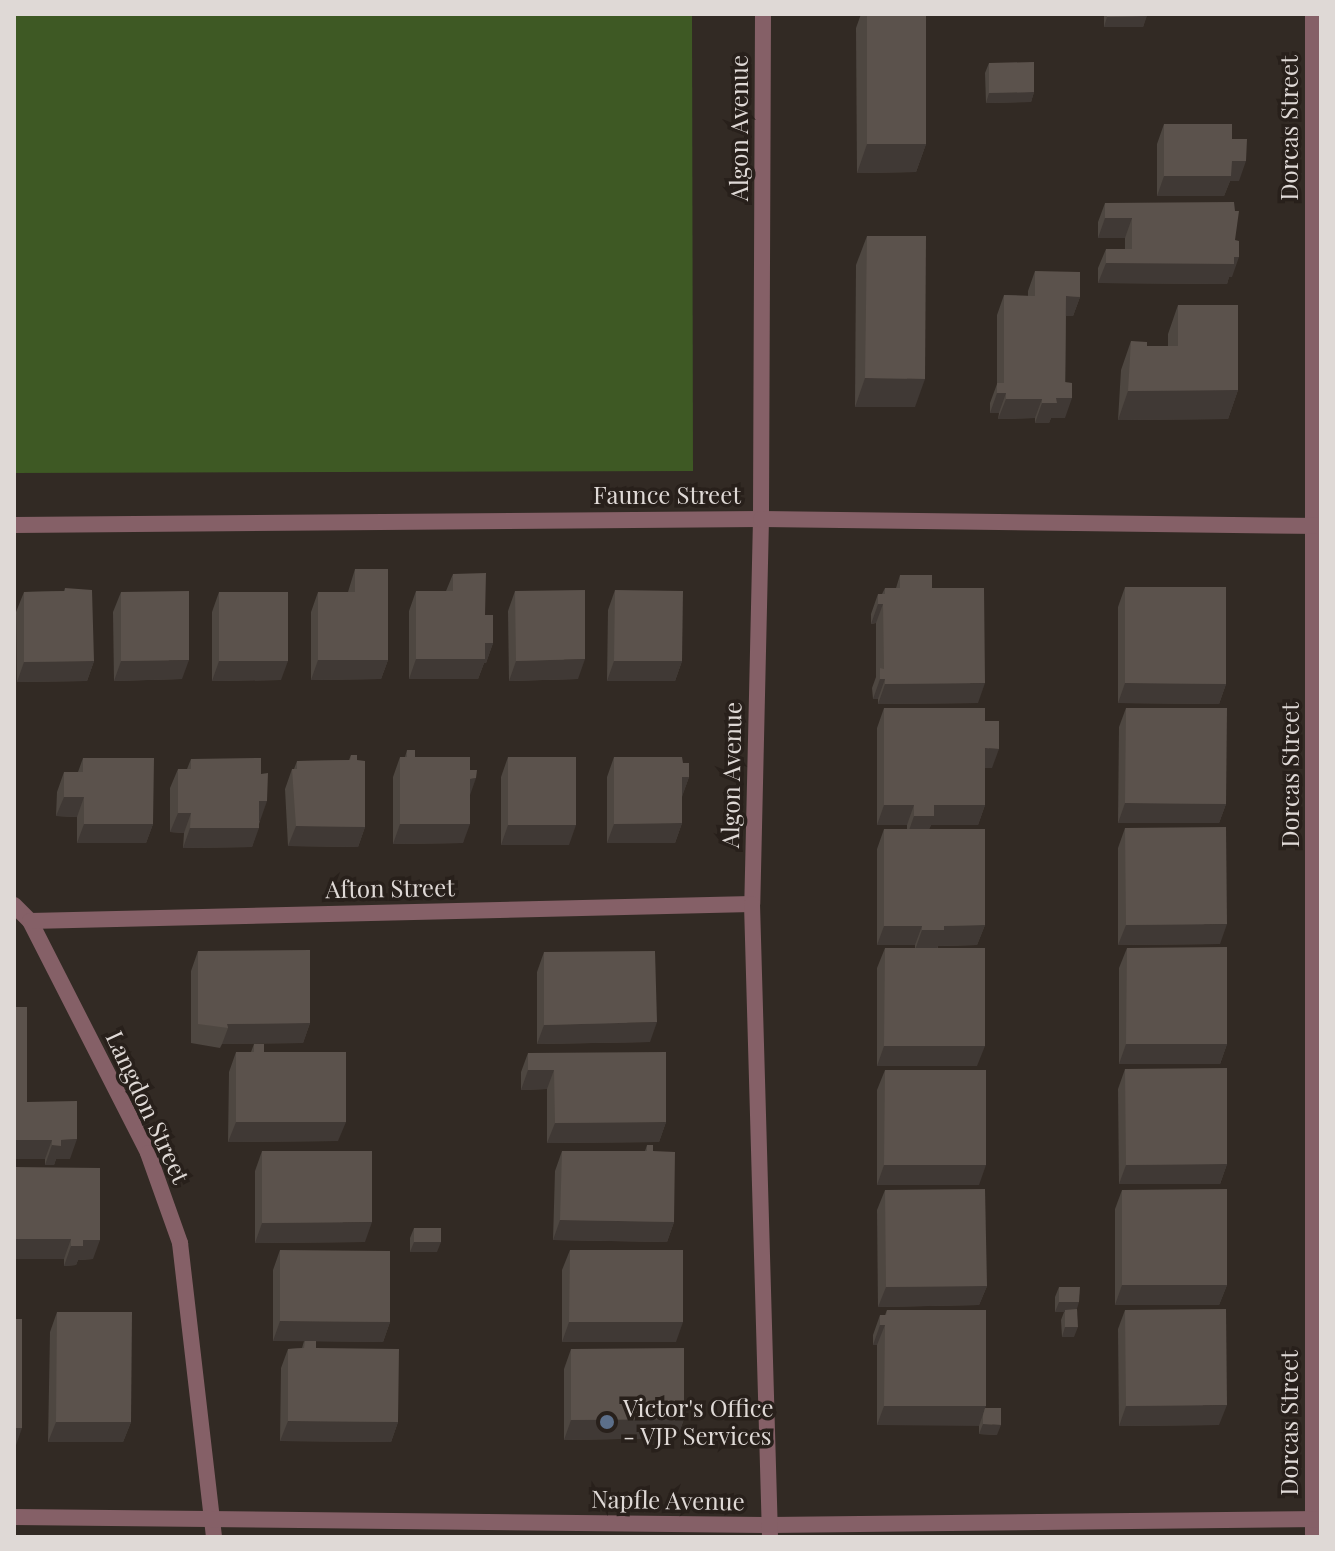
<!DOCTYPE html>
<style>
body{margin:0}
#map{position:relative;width:1335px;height:1551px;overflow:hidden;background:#322a24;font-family:"Playfair Display",serif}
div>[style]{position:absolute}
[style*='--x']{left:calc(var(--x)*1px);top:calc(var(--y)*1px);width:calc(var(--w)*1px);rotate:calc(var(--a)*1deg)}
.green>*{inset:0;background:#3e5924}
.minor>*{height:16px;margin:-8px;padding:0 8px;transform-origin:8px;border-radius:8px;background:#856067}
.tertiary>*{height:16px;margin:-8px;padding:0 8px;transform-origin:8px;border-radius:8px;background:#856067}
.wall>*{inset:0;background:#4e4741}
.shaded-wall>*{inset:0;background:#403935}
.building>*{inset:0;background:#5b524c}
.dots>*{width:22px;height:22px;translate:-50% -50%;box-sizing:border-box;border:4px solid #28201b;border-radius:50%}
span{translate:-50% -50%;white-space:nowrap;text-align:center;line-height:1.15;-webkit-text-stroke:7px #28201b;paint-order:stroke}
.street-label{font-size:24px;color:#dfd9d6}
.poi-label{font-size:24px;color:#dfd9d6}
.left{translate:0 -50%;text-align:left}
.frame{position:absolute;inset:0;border:16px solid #dfd9d6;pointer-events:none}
</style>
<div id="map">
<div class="green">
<div style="clip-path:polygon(14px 14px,692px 14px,693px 471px,14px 473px)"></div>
</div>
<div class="minor">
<div style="--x:1313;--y:14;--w:1523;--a:90"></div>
<div style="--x:14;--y:905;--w:23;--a:45"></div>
<div style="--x:30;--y:921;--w:260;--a:63"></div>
<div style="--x:148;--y:1153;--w:96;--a:70.4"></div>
<div style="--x:180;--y:1243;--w:296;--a:83.4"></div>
<div style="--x:30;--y:921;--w:722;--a:-1.35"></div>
<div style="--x:14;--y:1517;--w:756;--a:0.61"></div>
<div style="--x:770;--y:1525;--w:551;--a:-0.62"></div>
</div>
<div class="tertiary">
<div style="--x:763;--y:14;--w:505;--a:90.23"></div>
<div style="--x:761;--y:519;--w:385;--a:91.3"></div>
<div style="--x:752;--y:904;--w:633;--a:88.37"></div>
<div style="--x:14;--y:525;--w:747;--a:-0.46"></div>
<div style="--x:761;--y:519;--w:560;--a:0.72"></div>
</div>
<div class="wall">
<div style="clip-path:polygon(861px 14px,926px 14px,926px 144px,916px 172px,857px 173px,856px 28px)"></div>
<div style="clip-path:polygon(1104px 14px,1147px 14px,1143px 27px,1104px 27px)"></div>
<div style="clip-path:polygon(989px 63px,1034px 92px,1031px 102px,986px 103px,985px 73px)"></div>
<div style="clip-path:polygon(1164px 124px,1232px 139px,1239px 181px,1230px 181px,1224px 196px,1157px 196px,1157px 144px)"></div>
<div style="clip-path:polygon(1105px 203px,1232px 277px,1229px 277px,1227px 284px,1098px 283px,1098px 268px,1106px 249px,1125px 249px,1125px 238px,1098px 238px,1098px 222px)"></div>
<div style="clip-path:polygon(867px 236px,915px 407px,855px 407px,856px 265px)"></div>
<div style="clip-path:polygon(1035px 271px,1080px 297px,1073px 316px,1066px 316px,1065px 418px,1051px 418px,1049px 423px,1035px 423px,1035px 418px,998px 419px,999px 413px,990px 413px,990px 403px,997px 384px,997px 315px,1004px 295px,1028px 296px,1028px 291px)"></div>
<div style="clip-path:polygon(1178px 305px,1238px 390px,1228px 419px,1118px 420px,1121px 370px,1131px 341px,1147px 346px,1168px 346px,1168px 334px)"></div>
<div style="clip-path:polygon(355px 569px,388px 660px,381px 679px,311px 680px,311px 612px,318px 592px,348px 592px)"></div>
<div style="clip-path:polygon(453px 574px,485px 615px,493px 643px,486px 663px,484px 663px,478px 679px,409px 679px,409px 611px,416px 591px,446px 591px)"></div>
<div style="clip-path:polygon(900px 575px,932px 588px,978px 703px,878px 704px,878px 699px,873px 699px,872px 688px,876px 677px,876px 623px,871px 624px,871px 614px,878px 594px,882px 594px,885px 588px,896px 588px)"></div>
<div style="clip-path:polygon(1125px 587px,1226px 684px,1219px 704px,1118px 703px,1118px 607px)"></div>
<div style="clip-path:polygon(65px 588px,94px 661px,87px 681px,17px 682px,16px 612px,24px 592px,64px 591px)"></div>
<div style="clip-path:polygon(615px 590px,682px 661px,675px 681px,607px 681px,608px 610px)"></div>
<div style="clip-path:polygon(515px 591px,578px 679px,509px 681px,508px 611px)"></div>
<div style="clip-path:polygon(121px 592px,182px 679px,114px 681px,113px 612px)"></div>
<div style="clip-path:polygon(219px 592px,281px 680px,212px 681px,212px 612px)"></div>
<div style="clip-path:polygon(884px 708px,985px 721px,992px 768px,985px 768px,985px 805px,978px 825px,931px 825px,929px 829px,985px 925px,977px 945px,938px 946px,938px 948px,977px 1066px,877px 1066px,877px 968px,885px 948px,915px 948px,915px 945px,877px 945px,877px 849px,884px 829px,907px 829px,907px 825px,877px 825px,877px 728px)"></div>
<div style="clip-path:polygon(1126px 708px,1226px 804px,1219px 823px,1118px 823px,1119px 727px)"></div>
<div style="clip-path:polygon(407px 750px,415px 757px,470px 795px,463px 843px,393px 844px,393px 777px,400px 757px,405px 757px)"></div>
<div style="clip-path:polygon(351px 755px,365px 827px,358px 847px,288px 846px,285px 789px,292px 769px,294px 769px,297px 761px,349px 760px)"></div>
<div style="clip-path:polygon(508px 757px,569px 845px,501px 845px,501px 777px)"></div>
<div style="clip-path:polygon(614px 757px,683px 763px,689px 777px,682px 796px,682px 823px,675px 843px,607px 843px,607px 777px)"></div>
<div style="clip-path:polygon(83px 758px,153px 824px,146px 843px,77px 843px,77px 817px,56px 816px,57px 792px,64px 772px,78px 772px)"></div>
<div style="clip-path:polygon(191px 759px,260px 821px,252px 847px,183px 848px,184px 833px,170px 832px,170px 788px,178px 769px,187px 769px)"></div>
<div style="clip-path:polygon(1125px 828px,1220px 944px,1118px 945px,1118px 848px)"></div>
<div style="clip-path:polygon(1127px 948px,1227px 1044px,1220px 1064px,1119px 1064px,1119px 968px)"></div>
<div style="clip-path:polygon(198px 951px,310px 1023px,303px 1043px,222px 1044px,220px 1048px,191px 1043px,191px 971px)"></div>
<div style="clip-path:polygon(544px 952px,650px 1042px,537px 1044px,537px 972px)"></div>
<div style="clip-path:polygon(14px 1007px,27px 1102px,70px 1159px,56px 1159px,54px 1165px,45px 1165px,45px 1159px,14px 1159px)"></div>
<div style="clip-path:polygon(254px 1044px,264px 1052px,338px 1141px,228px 1142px,229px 1072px,236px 1052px,251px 1052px)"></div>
<div style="clip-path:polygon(528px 1053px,666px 1122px,659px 1142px,547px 1143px,547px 1089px,521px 1090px,521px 1072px)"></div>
<div style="clip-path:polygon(1125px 1069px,1227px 1164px,1220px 1184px,1119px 1184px,1118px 1089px)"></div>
<div style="clip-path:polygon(885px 1070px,979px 1185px,877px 1185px,877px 1090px)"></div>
<div style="clip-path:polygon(647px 1145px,653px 1151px,674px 1222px,667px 1242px,553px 1240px,555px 1171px,562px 1151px,645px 1151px)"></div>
<div style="clip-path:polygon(262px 1151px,365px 1242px,255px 1243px,255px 1171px)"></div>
<div style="clip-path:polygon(14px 1167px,93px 1259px,78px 1260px,76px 1265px,64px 1266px,64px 1259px)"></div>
<div style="clip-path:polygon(885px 1190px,987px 1286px,979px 1305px,878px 1307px,877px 1210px)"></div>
<div style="clip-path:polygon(1122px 1190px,1227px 1285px,1219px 1305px,1115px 1305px,1115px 1209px)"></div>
<div style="clip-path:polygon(414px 1228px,437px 1252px,410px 1252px,410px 1238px)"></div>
<div style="clip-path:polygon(280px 1250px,390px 1322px,383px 1342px,316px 1341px,316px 1348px,398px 1422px,391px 1442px,280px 1441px,281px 1368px,288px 1349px,302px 1348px,304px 1341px,273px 1341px,273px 1270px)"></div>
<div style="clip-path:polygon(570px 1250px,676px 1342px,562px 1342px,562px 1270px)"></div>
<div style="clip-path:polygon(1059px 1287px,1076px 1310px,1074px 1337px,1062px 1337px,1061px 1320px,1064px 1312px,1055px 1312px,1055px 1297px)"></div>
<div style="clip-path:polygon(887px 1310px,985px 1408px,997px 1435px,979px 1434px,979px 1425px,877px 1425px,877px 1345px,873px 1345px,873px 1335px,880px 1315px,885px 1315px)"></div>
<div style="clip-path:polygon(1125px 1310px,1219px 1425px,1119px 1426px,1118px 1329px)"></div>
<div style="clip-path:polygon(57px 1312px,131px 1422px,123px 1442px,48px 1442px,50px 1332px)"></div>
<div style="clip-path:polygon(571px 1349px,684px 1419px,677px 1438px,564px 1440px,564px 1369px)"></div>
</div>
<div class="shaded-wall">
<div style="clip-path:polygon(1147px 16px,1143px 27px,1104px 27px,1107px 17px)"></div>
<div style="clip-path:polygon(1034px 92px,1031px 102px,986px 103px,989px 93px)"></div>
<div style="clip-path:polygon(867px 144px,926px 144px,916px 172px,857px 173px)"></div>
<div style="clip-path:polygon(1232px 161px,1246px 161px,1239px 181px,1230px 181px,1224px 196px,1157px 196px,1164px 176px)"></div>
<div style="clip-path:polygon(1105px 218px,1132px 218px,1125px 238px,1098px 238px)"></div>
<div style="clip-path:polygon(1234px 257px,1239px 257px,1232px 277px,1229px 277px,1227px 284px,1098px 283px,1106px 263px)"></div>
<div style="clip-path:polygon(1066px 296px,1080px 297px,1073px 316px,1059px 316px)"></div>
<div style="clip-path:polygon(865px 378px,925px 379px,915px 407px,855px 407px)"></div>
<div style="clip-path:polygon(1238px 390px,1228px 419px,1118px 420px,1128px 391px)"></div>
<div style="clip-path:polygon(997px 393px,1006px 393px,999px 413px,990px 413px)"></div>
<div style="clip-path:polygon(1056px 398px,1072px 398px,1065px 418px,1051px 418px,1049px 423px,1035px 423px,1042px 403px)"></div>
<div style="clip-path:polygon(1006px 399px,1042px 399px,1035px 418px,998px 419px)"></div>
<div style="clip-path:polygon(878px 604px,883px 604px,876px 623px,871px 624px)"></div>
<div style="clip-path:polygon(485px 643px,493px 643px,486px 663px,484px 663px,478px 679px,409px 679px,416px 659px)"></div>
<div style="clip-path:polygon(585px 659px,578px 679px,509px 681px,516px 661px)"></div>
<div style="clip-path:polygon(189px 660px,182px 679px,114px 681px,121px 661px)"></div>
<div style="clip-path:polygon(318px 660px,388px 660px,381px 679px,311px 680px)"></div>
<div style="clip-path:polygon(94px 661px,87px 681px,17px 682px,24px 662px)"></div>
<div style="clip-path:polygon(219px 661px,288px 661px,281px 680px,212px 681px)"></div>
<div style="clip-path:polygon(614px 661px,682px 661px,675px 681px,607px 681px)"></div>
<div style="clip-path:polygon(880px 679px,885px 679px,878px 699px,873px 699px)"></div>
<div style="clip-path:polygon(985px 683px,978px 703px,878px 704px,885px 684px)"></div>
<div style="clip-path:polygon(1125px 683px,1226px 684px,1219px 704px,1118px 703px)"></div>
<div style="clip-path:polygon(985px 748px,999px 749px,992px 768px,978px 768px)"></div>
<div style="clip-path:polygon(682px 777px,689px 777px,682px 797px)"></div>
<div style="clip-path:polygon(476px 778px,469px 798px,470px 779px)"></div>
<div style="clip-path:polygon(64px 797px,84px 797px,77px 817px,56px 816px)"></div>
<div style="clip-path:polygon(259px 801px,267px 801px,260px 821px,252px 821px)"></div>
<div style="clip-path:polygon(1125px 803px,1226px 804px,1219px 823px,1118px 823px)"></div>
<div style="clip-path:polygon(884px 805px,914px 805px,907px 825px,877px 825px)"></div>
<div style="clip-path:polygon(934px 805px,985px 805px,978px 825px,931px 825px,926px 836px,907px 836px,914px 816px)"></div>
<div style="clip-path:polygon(178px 813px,191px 813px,184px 833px,170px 832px)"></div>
<div style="clip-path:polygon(682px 823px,675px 843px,607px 843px,614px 824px)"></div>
<div style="clip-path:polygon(84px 824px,153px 824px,146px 843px,77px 843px)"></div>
<div style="clip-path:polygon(400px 824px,470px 824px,463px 843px,393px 844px)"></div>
<div style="clip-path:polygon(508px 825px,576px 825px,569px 845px,501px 845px)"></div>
<div style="clip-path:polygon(296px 826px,365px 827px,358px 847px,288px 846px)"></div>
<div style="clip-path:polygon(190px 828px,259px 828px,252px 847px,183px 848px)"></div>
<div style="clip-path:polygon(1227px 924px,1220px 944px,1118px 945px,1126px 925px)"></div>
<div style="clip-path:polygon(985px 925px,977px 945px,938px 946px,937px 950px,915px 950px,922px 930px,944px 926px)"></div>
<div style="clip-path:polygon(884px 926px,922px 926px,915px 945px,877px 945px)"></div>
<div style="clip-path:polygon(657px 1022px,650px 1042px,537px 1044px,544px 1025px)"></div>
<div style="clip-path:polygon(310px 1023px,303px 1043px,222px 1044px,228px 1028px,227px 1024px)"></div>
<div style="clip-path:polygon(1126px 1044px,1227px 1044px,1220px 1064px,1119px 1064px)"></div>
<div style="clip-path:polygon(884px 1046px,985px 1046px,977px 1066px,877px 1066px)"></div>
<div style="clip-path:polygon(528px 1070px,554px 1070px,547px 1089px,521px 1090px)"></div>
<div style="clip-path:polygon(236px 1122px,346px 1122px,338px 1141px,228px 1142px)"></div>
<div style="clip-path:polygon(666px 1122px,659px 1142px,547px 1143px,555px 1123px)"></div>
<div style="clip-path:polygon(77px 1139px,70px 1159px,56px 1159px,54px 1165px,45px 1165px,52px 1145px,61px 1140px)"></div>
<div style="clip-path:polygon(14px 1140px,52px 1140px,45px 1159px,14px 1159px)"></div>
<div style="clip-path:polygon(1227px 1164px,1220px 1184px,1119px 1184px,1126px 1165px)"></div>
<div style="clip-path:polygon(884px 1165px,986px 1165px,979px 1185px,877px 1185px)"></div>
<div style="clip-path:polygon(560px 1220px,674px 1222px,667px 1242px,553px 1240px)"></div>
<div style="clip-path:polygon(372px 1222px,365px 1242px,255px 1243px,262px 1223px)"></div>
<div style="clip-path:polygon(14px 1239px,71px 1239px,64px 1259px,14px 1259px)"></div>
<div style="clip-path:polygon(83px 1240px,100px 1240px,93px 1259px,78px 1260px,76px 1265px,64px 1266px,71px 1246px)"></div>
<div style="clip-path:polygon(414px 1242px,441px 1242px,437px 1252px,410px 1252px)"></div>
<div style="clip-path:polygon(1122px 1285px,1227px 1285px,1219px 1305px,1115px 1305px)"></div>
<div style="clip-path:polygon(987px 1286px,979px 1305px,878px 1307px,886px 1287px)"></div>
<div style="clip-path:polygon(1059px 1302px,1079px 1302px,1076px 1312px,1055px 1312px)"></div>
<div style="clip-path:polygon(280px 1321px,390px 1322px,383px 1342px,273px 1341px)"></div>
<div style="clip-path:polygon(569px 1322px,683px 1322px,676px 1342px,562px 1342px)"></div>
<div style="clip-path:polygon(880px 1325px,885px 1325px,877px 1345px,873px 1345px)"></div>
<div style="clip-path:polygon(1065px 1327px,1078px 1327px,1074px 1337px,1062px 1337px)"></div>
<div style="clip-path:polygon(1227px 1405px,1219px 1425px,1119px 1426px,1126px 1406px)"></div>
<div style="clip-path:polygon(884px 1406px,986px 1406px,979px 1426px,877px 1425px)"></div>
<div style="clip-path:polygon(684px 1419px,677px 1438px,564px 1440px,571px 1420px)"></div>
<div style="clip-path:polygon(288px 1421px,398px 1422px,391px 1442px,280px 1441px)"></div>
<div style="clip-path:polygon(56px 1422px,131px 1422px,123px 1442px,48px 1442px)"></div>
<div style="clip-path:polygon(983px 1424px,1001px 1425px,997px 1435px,979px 1434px)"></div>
<div style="clip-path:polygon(14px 1428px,22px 1428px,15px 1448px,14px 1448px)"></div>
</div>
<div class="building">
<div style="clip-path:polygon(867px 14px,926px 14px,926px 144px,867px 144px)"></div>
<div style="clip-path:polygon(1107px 14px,1147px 14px,1147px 16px,1107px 17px)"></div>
<div style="clip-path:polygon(1034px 62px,1034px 92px,989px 93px,989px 63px)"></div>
<div style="clip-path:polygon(1164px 124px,1232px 124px,1232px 139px,1247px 139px,1246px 161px,1232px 161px,1231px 176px,1164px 176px)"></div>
<div style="clip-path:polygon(1234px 202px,1235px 211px,1239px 211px,1235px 240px,1239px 241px,1239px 257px,1234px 257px,1234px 264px,1106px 263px,1106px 249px,1132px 249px,1132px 218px,1105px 218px,1105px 203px)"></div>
<div style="clip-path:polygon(867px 236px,926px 236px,925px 379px,865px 378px)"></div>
<div style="clip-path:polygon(1035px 271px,1080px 272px,1080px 297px,1066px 296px,1065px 382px,1072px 383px,1072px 398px,1056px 398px,1057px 403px,1042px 403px,1042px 399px,1006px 399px,1006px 393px,997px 393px,997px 383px,1004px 383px,1004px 295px,1035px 296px)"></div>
<div style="clip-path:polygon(1178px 305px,1238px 305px,1238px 390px,1128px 391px,1131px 341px,1147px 342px,1147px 346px,1178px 346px)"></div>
<div style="clip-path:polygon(355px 569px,388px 569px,388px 660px,318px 660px,318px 592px,355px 592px)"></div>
<div style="clip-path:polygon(486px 573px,485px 615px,493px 615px,493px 643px,485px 643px,485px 659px,416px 659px,416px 591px,453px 591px,453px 574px)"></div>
<div style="clip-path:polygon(900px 575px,932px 575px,932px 588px,984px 588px,985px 683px,885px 684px,885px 679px,880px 679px,880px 668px,884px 669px,883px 604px,878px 604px,878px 594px,885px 594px,885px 588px,900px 588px)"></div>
<div style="clip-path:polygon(1125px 587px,1226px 587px,1226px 684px,1125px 683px)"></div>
<div style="clip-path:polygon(65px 588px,92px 590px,94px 661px,24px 662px,24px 592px,65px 591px)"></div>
<div style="clip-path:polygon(585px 590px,585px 659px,516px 661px,515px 591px)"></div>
<div style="clip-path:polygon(615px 590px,683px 591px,682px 661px,614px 661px)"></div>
<div style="clip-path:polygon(189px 591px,189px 660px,121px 661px,121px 592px)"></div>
<div style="clip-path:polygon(219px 592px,288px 592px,288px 661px,219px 661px)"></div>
<div style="clip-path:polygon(884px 708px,985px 708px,985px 721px,999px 721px,999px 749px,985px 748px,985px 805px,934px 805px,934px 816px,914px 816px,914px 805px,884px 805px)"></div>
<div style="clip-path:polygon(1126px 708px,1227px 708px,1226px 804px,1125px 803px)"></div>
<div style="clip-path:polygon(407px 750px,415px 750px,415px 757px,470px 757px,470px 770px,477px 770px,476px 778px,470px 779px,470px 824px,400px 824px,400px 757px,407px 757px)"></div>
<div style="clip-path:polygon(351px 755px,357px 755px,357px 760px,365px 761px,365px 827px,296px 826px,292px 769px,297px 769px,297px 761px,350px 760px)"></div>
<div style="clip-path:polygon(508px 757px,576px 757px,576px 825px,508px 825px)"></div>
<div style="clip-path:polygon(614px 757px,682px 757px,683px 763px,689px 763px,689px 777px,682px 777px,682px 823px,614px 824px)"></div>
<div style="clip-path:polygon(83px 758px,154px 758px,153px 824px,84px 824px,84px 797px,64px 797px,64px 772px,83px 772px)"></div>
<div style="clip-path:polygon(261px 758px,261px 774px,268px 773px,267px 801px,259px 801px,259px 828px,190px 828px,191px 813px,178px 813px,178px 769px,191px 769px,191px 759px)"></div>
<div style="clip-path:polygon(1226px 827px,1227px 924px,1126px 925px,1125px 828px)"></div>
<div style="clip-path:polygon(884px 829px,985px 829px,985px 925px,944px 926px,944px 930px,922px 930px,922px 926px,884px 926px)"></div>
<div style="clip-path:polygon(1227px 947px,1227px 1044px,1126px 1044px,1127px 948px)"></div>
<div style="clip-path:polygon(885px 948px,985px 948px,985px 1046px,884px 1046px)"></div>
<div style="clip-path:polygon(310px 950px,310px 1023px,227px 1024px,228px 1028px,198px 1024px,198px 951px)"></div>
<div style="clip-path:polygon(655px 951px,657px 1022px,544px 1025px,544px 952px)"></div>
<div style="clip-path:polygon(14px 1007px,27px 1007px,27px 1102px,77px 1101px,77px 1139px,61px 1140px,61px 1146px,52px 1145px,52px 1140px,14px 1140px)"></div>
<div style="clip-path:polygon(254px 1044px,264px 1044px,264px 1052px,346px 1052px,346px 1122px,236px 1122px,236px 1052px,254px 1052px)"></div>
<div style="clip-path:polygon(666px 1052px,666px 1122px,555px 1123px,554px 1070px,528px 1070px,528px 1053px)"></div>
<div style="clip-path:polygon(1227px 1068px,1227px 1164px,1126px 1165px,1125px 1069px)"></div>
<div style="clip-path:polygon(885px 1070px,986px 1070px,986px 1165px,884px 1165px)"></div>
<div style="clip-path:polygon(647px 1145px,653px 1145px,653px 1151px,675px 1152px,674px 1222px,560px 1220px,562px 1151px,647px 1151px)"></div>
<div style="clip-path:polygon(262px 1151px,372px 1151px,372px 1222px,262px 1223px)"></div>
<div style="clip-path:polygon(14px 1167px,100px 1168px,100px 1240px,83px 1240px,83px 1246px,71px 1246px,71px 1239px,14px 1239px)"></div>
<div style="clip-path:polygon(985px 1189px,987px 1286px,886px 1287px,885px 1190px)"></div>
<div style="clip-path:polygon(1227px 1189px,1227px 1285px,1122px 1285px,1122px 1190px)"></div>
<div style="clip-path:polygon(414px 1228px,441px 1228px,441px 1242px,414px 1242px)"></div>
<div style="clip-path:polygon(280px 1250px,390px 1251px,390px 1322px,280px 1321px)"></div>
<div style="clip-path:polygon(570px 1250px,683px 1250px,683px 1322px,569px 1322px)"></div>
<div style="clip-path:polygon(1059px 1287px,1080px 1287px,1079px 1302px,1059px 1302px)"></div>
<div style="clip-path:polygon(1077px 1309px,1078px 1327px,1065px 1327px,1065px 1310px)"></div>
<div style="clip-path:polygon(1226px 1309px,1227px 1405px,1126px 1406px,1125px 1310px)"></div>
<div style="clip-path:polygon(887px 1310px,986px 1310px,986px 1406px,884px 1406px,885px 1325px,880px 1325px,880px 1315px,886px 1315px)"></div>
<div style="clip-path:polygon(57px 1312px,132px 1312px,131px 1422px,56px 1422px)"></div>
<div style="clip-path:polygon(14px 1319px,22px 1319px,22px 1428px,14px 1428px)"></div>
<div style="clip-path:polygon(305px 1341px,316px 1341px,316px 1348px,399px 1349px,398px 1422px,288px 1421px,288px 1349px,304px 1348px)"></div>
<div style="clip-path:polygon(684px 1348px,684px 1419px,571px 1420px,571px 1349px)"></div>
<div style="clip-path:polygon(985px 1408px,1001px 1408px,1001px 1425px,983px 1424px,983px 1415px)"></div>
</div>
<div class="dots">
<div style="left:607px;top:1422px;background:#5c6f8a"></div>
</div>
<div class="street-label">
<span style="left:739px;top:128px;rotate:-90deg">Algon Avenue</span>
<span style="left:1289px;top:128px;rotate:-90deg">Dorcas Street</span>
<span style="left:667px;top:495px">Faunce Street</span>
<span style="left:731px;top:775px;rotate:-89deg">Algon Avenue</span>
<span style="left:1290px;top:775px;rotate:-90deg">Dorcas Street</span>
<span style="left:390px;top:888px;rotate:-1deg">Afton Street</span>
<span style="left:148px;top:1107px;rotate:65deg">Langdon Street</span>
<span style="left:1289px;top:1423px;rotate:-90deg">Dorcas Street</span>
<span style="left:668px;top:1500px;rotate:1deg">Napfle Avenue</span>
</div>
<div class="poi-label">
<span class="left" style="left:623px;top:1422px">Victor's Office<br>- VJP Services</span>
</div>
<div class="frame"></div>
</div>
